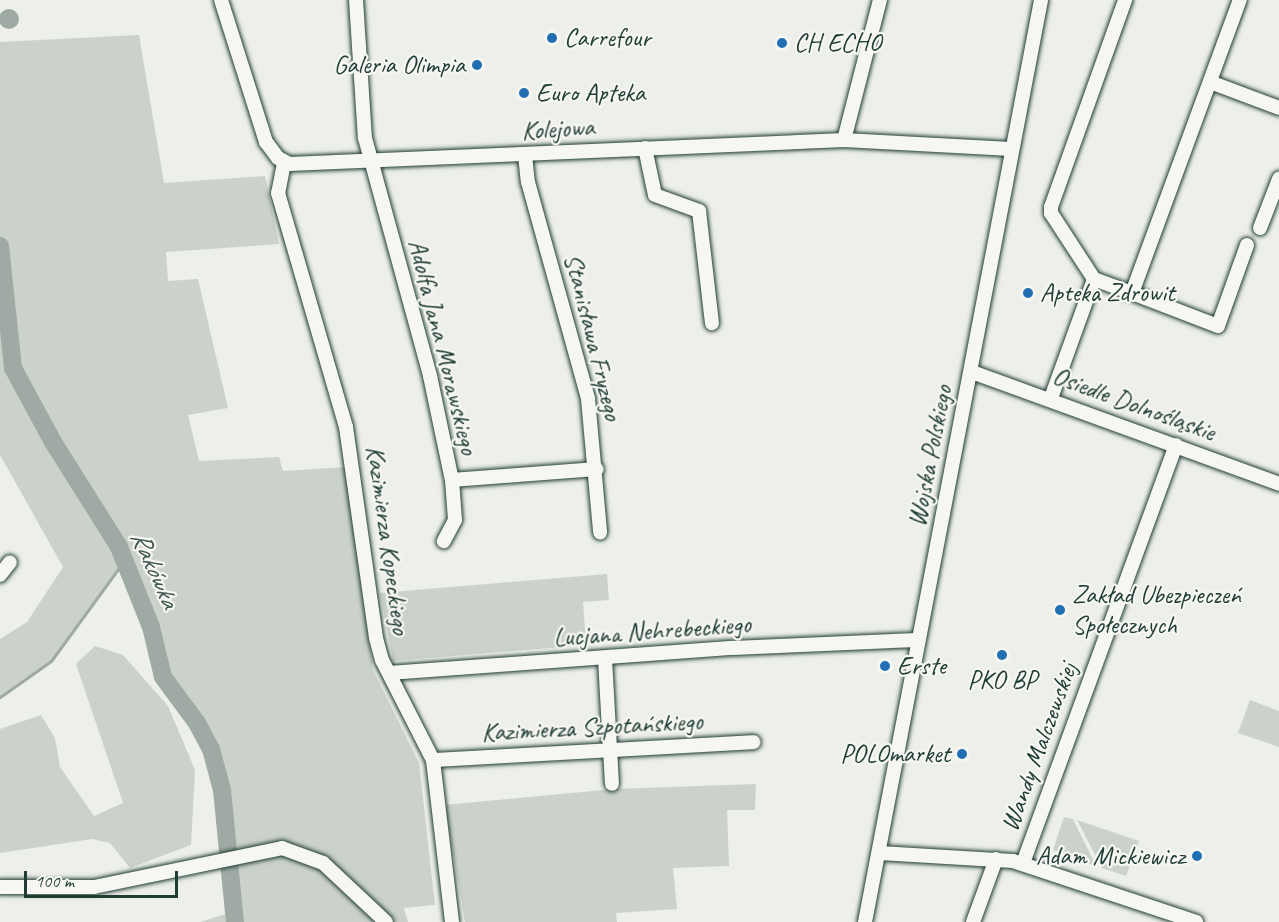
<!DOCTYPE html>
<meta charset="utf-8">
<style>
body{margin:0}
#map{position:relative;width:1279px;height:922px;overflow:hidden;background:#edefea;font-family:Caveat,sans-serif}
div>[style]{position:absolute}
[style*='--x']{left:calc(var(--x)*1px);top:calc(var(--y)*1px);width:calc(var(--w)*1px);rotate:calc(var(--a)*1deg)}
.green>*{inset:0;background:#cbd2cc}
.water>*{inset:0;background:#9faaa4}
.round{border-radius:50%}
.stream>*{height:3px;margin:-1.5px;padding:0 1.5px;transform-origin:1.5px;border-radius:1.5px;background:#9faaa4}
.river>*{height:18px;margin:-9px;padding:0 9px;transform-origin:9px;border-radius:9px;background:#9faaa4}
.roads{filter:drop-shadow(0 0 2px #1f3d34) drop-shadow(0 0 2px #1f3d34)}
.minor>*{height:14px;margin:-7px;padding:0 7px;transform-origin:7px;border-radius:7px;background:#f6f6f2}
.dots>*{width:16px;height:16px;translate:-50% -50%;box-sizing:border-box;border:3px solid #f6f6f2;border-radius:50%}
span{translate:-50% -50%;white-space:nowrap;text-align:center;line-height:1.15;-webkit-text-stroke:4.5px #f6f6f2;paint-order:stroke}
.poi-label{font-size:26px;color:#1f3d34}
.left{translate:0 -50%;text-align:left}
.right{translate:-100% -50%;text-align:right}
.street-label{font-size:26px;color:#1f3d34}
.water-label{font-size:27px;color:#3f5850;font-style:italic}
.scale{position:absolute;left:24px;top:871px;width:154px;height:27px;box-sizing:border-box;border:3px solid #1f3d34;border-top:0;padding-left:8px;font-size:18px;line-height:21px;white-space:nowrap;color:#1f3d34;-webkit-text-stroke:4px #f6f6f2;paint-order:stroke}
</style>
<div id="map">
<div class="green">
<div style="clip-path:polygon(139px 35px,164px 183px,265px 176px,279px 244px,166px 252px,168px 281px,198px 279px,228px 408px,188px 415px,199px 461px,279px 457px,283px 471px,345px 467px,373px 670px,419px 763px,435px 905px,404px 908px,408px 922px,200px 922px,232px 912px,222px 790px,205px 736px,163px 677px,151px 627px,124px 561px,51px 661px,0 697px,0 639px,27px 622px,63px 567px,0 455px,0 42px)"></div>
<div style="clip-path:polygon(607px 574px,609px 600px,583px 602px,586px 645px,393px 661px,380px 593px)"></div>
<div style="clip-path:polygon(95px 646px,123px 655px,168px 706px,195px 770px,191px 845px,130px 868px,110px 843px,92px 839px,0 853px,0 729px,41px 715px,55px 738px,60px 767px,94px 816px,123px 803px,76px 664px)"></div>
<div style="clip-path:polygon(1250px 700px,1279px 711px,1279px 747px,1238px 733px)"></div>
<div style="clip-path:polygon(756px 784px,755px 810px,727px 810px,729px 866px,673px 868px,677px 909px,616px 913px,617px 922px,465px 922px,445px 805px,614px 789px)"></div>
<div style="clip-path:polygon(1064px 817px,1073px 819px,1096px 866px,1053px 850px)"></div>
<div style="clip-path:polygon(1077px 820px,1139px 841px,1126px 876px,1102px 868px)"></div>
</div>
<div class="water">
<div class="round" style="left:-1px;top:9px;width:20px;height:20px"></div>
</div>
<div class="stream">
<div style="--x:0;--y:697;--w:62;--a:-35.2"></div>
<div style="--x:51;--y:661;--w:124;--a:-53.9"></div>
</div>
<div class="river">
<div style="--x:0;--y:246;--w:123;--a:83.9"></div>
<div style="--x:13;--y:368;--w:84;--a:61.6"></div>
<div style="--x:53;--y:442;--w:124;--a:57.8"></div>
<div style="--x:119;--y:547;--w:86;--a:68.2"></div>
<div style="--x:151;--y:627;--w:51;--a:76.5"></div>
<div style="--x:163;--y:677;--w:57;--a:53.5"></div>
<div style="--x:197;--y:723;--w:30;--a:62"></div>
<div style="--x:211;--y:749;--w:42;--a:75"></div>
<div style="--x:222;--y:790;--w:133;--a:84.4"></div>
</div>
<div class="roads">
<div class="minor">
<div style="--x:221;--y:0;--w:149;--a:72.4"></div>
<div style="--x:266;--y:142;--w:20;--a:53"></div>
<div style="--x:278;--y:158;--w:13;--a:27"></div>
<div style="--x:290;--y:164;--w:555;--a:-2.48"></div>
<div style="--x:844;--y:140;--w:167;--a:3.1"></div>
<div style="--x:356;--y:0;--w:138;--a:86.3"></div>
<div style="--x:365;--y:138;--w:247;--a:74.7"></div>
<div style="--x:430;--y:376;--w:106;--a:78.1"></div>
<div style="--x:452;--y:480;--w:40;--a:85.7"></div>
<div style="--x:455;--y:520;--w:24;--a:118"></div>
<div style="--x:1210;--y:82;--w:74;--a:20.6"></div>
<div style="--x:844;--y:140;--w:145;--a:-75.6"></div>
<div style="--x:645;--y:148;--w:48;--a:78"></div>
<div style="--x:655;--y:195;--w:47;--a:20"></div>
<div style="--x:699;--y:211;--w:113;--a:83.4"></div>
<div style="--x:525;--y:155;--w:27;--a:84"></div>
<div style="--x:528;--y:182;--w:225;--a:74.5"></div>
<div style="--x:588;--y:399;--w:134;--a:84.8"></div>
<div style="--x:284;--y:163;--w:31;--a:101"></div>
<div style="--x:278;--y:193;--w:244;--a:73.8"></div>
<div style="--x:346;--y:427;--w:213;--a:81.9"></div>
<div style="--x:376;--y:638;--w:23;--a:75"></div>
<div style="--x:382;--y:660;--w:112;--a:63"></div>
<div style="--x:433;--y:760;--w:163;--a:83.3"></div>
<div style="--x:1260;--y:228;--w:53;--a:-68.8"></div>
<div style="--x:1094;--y:279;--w:40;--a:20.2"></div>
<div style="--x:1132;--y:293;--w:312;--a:-69.8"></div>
<div style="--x:1132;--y:293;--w:92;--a:21"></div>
<div style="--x:1218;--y:326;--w:86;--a:-70.3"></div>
<div style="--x:972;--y:372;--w:327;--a:20"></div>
<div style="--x:1051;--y:398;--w:127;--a:-70.1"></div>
<div style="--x:1094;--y:279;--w:79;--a:-123.1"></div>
<div style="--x:1051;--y:213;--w:6;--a:-90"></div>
<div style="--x:1051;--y:207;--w:220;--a:-70.3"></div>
<div style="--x:452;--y:480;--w:145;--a:-4.3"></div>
<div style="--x:0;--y:575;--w:16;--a:-52"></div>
<div style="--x:605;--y:659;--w:125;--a:86.8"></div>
<div style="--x:389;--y:673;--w:345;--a:-4.2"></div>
<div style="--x:733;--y:648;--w:185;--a:-2.5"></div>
<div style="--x:433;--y:760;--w:321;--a:-3.2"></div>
<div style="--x:880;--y:853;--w:133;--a:3.4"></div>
<div style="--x:1013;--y:861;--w:193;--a:18.4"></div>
<div style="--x:1023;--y:863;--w:445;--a:-69.9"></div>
<div style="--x:0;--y:887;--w:94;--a:0"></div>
<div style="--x:94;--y:887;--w:192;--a:-11.7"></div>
<div style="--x:282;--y:848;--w:44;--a:20.1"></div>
<div style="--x:323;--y:863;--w:86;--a:43.1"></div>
<div style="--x:865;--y:922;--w:939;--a:-79.19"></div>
<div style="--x:973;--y:922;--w:67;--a:-69.9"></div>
</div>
</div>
<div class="dots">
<div style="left:552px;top:38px;background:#1f6fb2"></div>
<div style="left:782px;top:43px;background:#1f6fb2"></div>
<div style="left:477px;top:65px;background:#1f6fb2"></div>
<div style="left:524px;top:93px;background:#1f6fb2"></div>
<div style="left:1028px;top:293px;background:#1f6fb2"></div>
<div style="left:1060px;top:610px;background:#1f6fb2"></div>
<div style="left:1002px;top:655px;background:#1f6fb2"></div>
<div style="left:885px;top:666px;background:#1f6fb2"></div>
<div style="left:962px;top:754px;background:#1f6fb2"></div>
<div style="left:1197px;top:856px;background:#1f6fb2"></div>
</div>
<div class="poi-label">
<span class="left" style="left:564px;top:38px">Carrefour</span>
<span class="left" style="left:794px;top:43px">CH ECHO</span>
<span class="right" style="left:465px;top:65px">Galeria Olimpia</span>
<span class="left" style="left:536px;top:93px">Euro Apteka</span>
<span class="left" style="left:1040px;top:293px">Apteka Zdrowit</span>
<span class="left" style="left:1072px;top:610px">Zakład Ubezpieczeń<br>Społecznych</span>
<span class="left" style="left:897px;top:666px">Erste</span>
<span style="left:1002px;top:680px">PKO BP</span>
<span class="right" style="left:950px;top:754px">POLOmarket</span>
<span class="right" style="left:1185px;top:856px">Adam Mickiewicz</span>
</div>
<div class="street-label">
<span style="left:558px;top:129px;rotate:-3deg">Kolejowa</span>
<span style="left:593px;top:337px;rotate:76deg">Stanisława Fryzego</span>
<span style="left:443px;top:347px;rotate:76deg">Adolfa Jana Morawskiego</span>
<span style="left:1134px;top:404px;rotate:20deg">Osiedle Dolnośląskie</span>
<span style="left:930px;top:456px;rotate:-79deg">Wojska Polskiego</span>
<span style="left:388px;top:540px;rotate:82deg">Kazimierza Kopeckiego</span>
<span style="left:652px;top:631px;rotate:-4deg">Lucjana Nehrebeckiego</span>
<span style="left:592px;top:727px;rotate:-3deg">Kazimierza Szpotańskiego</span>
<span style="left:1039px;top:747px;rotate:-70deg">Wandy Malczewskiej</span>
</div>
<div class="water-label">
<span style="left:155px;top:569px;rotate:66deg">Rakówka</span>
</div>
<div class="scale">100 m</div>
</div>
